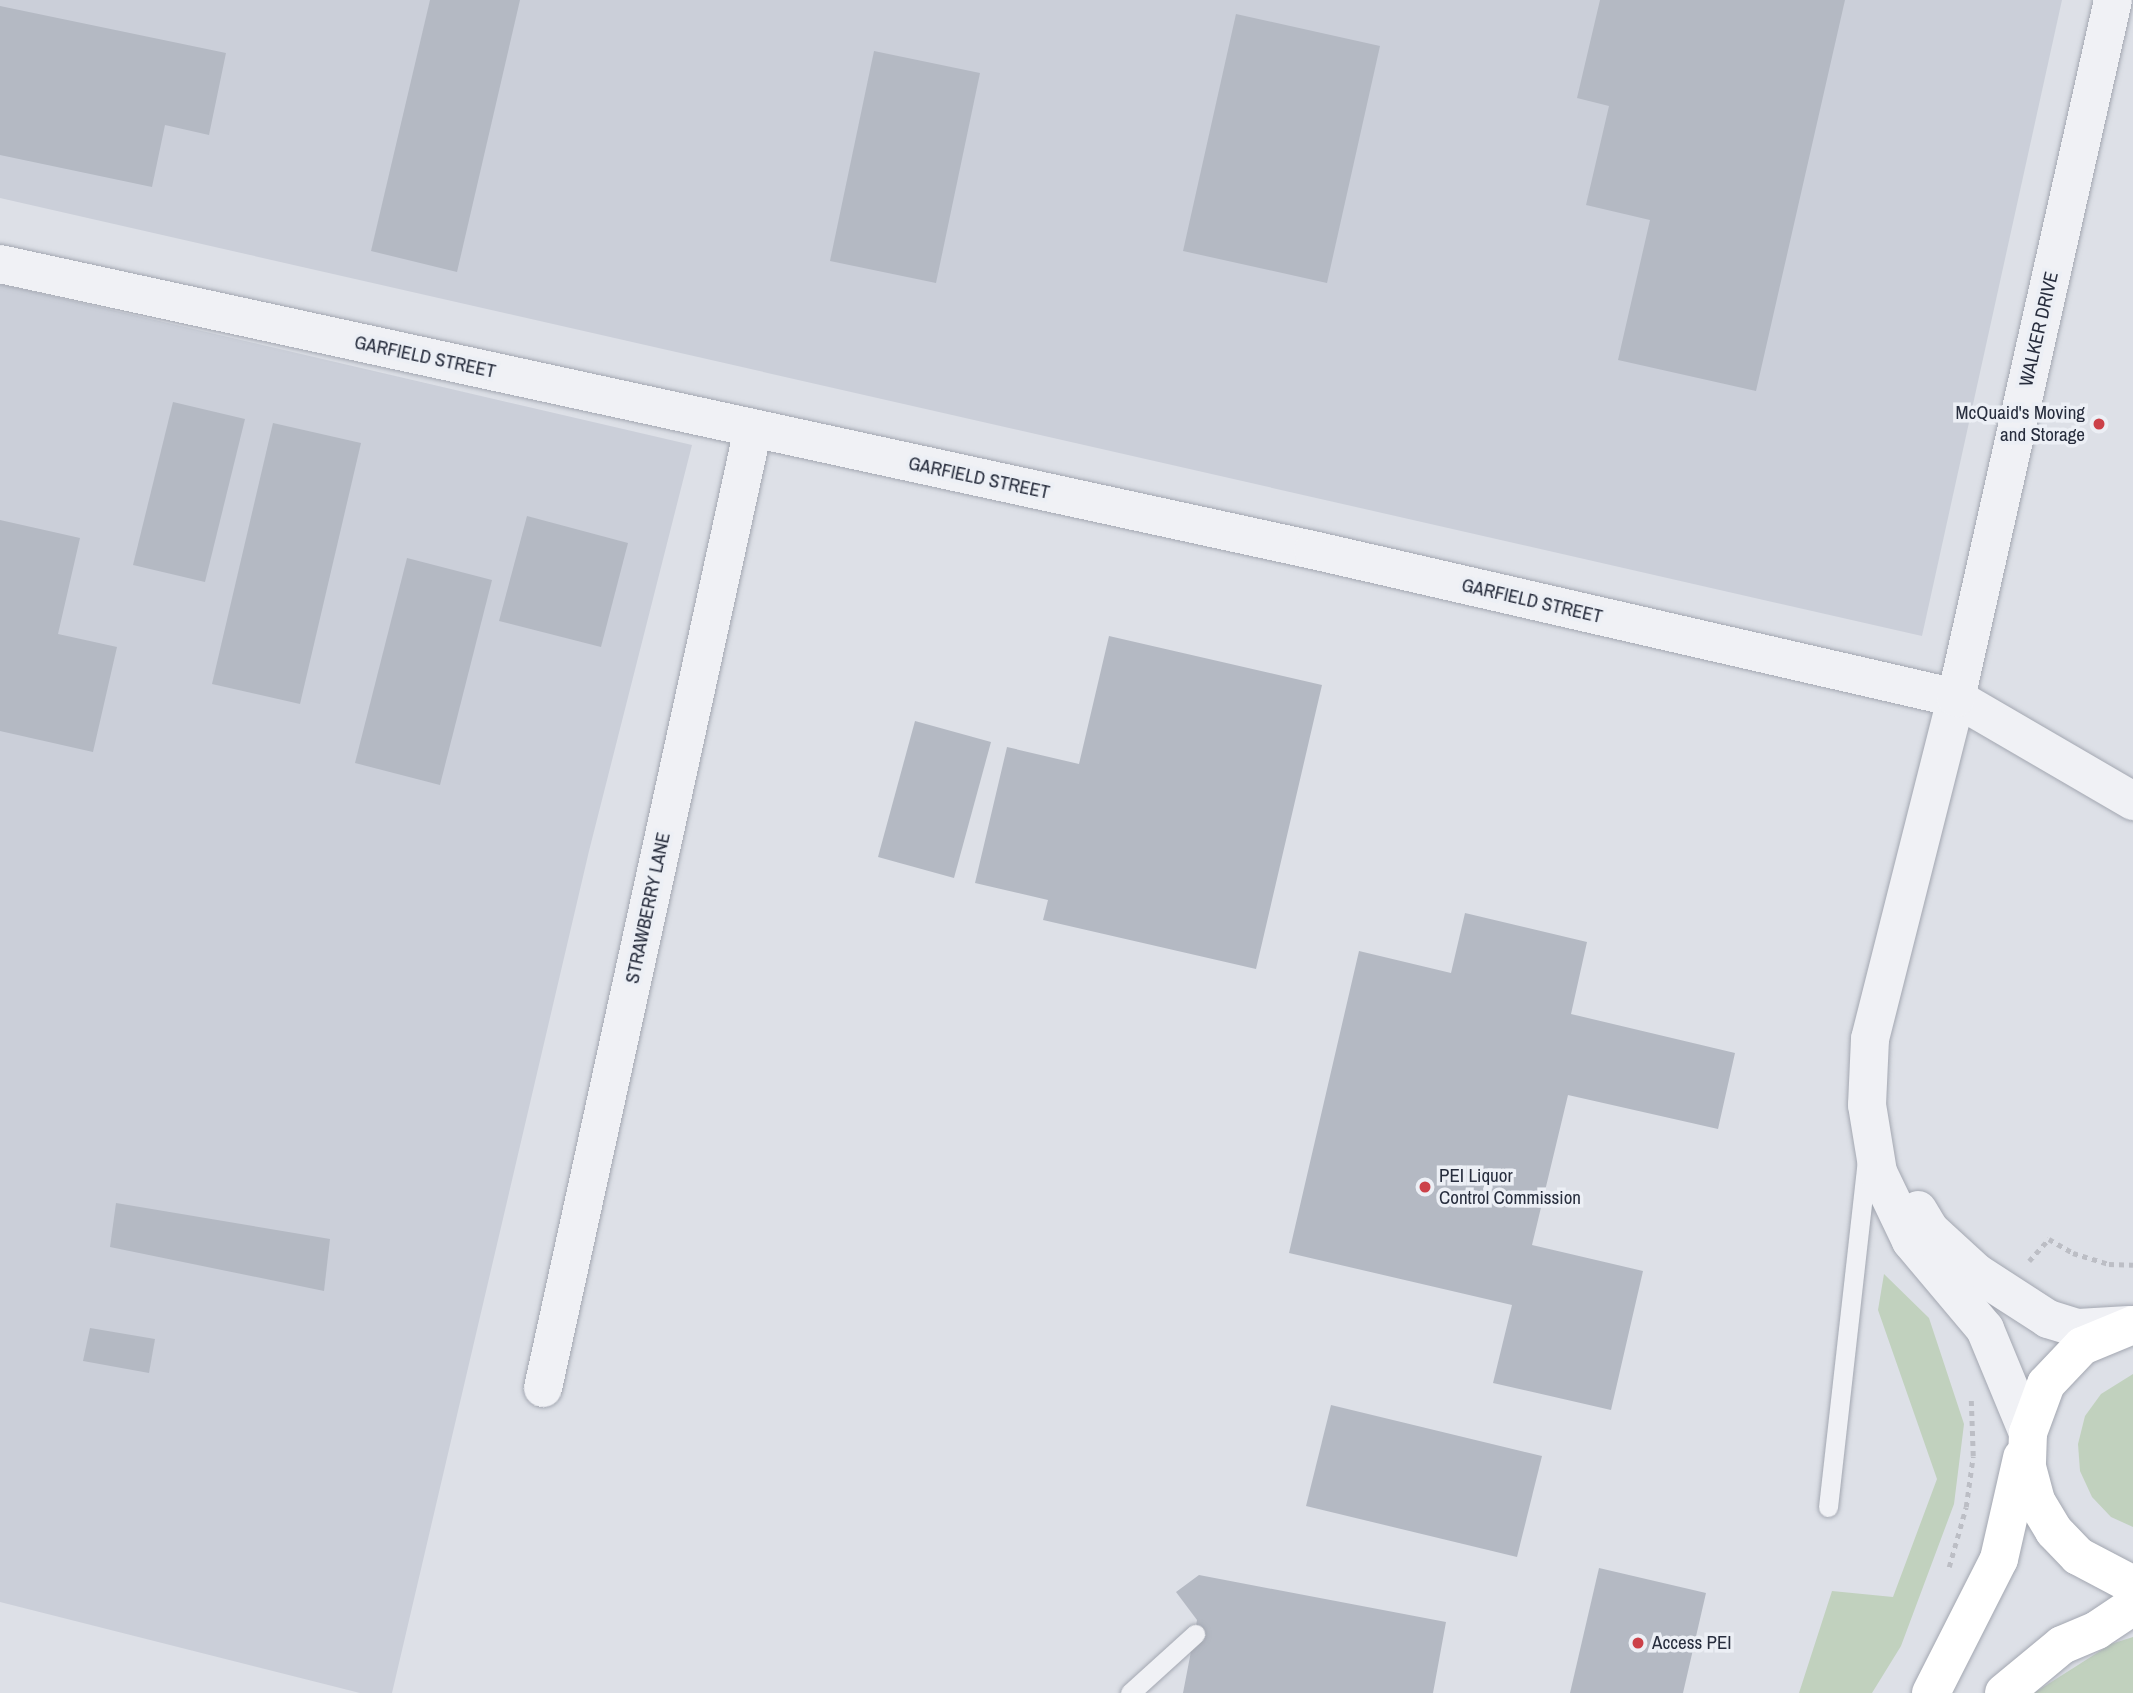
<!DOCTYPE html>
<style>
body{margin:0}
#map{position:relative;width:2133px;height:1693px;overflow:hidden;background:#dde0e7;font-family:"Archivo Narrow",sans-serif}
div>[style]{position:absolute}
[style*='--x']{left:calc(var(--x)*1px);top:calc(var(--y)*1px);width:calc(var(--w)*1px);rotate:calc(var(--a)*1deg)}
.built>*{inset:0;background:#cbcfd9}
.green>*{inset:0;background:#c1d1be}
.building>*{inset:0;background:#b4b9c3}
.path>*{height:4.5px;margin-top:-2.25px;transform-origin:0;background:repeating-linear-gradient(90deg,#bcbec5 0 5px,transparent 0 10px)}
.roads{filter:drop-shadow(0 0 2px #a3a7b1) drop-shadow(0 0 2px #a3a7b1)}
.service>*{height:19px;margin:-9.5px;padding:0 9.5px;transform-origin:9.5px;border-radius:9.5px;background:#f0f1f5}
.minor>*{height:38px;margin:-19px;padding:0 19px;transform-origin:19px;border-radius:19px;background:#f0f1f5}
.tertiary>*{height:38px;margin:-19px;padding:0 19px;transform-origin:19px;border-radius:19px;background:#f0f1f5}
.trunk>*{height:38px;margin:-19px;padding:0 19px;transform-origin:19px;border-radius:19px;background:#fff}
.dots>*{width:19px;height:19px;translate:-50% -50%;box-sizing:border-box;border:4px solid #eceff5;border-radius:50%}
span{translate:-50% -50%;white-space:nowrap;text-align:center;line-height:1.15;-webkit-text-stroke:7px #eceff5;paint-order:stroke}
.street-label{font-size:19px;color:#272d3d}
.poi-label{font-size:19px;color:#272d3d}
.right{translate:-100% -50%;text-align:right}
.left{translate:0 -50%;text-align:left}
</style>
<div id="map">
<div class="built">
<div style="clip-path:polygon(0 0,2062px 0,1922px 636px,0 198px)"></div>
<div style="clip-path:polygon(0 284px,692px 445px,589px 851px,392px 1693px,360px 1693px,0 1602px)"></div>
</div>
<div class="green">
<div style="clip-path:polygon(1884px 1274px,1929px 1318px,1964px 1424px,1954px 1504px,1901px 1646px,1872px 1693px,1799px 1693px,1832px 1591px,1893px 1597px,1937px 1479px,1878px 1310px)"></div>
<div style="clip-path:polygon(2133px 1374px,2133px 1527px,2111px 1517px,2092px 1497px,2080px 1471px,2078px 1444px,2085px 1416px,2101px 1394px)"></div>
<div style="clip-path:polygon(2133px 1637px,2133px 1693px,2034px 1693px,2111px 1644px)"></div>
</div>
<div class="building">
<div style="clip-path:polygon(430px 0,520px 0,457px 272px,371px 251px)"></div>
<div style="clip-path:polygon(1600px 0,1845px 0,1756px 391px,1618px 360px,1650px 220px,1586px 205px,1609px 106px,1577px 98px)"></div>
<div style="clip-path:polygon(0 6px,226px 53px,209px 135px,165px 125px,152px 187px,0 155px)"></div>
<div style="clip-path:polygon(1236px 14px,1380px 46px,1327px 283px,1183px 251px)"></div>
<div style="clip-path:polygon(874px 51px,980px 73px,936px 283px,830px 261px)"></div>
<div style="clip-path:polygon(173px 402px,245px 419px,205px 582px,133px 565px)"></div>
<div style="clip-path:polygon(273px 423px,361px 443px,300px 704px,212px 684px)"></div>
<div style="clip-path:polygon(527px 516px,628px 543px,601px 647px,499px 621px)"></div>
<div style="clip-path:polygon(0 520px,80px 538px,58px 634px,117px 647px,93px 752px,0 731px)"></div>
<div style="clip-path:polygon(407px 558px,492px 580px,440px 785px,355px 763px)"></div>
<div style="clip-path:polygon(1109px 636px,1322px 685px,1256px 969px,1043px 920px,1048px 900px,975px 883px,1007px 747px,1079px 764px)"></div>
<div style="clip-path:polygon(915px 721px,991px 742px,954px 878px,878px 857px)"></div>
<div style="clip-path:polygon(1465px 913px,1587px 942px,1571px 1014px,1735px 1053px,1718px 1129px,1568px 1095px,1532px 1245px,1643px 1271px,1611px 1410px,1493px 1383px,1512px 1305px,1289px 1253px,1359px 951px,1451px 973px)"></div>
<div style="clip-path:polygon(116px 1203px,330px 1239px,324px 1291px,110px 1247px)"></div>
<div style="clip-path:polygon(90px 1328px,155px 1339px,149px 1373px,83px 1361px)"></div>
<div style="clip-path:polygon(1331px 1405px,1542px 1456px,1517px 1557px,1306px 1506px)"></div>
<div style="clip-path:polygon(1599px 1568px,1706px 1593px,1683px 1693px,1570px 1693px)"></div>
<div style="clip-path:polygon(1199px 1575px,1446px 1622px,1433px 1693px,1183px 1693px,1197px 1620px,1176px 1592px)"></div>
</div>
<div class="path">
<div style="--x:2029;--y:1261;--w:30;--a:-48"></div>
<div style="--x:2049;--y:1239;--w:28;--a:30"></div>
<div style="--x:2073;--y:1253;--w:38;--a:17"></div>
<div style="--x:2109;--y:1264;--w:24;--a:2"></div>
<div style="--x:1949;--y:1567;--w:62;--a:-74.2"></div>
<div style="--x:1966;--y:1507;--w:51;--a:-82.2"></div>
<div style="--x:1973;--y:1456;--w:56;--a:-92"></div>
</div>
<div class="roads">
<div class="service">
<div style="--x:1828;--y:1507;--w:347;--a:-83.6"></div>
<div style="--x:1130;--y:1693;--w:88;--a:-42.2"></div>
</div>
<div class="minor">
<div style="--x:1956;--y:698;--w:205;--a:30.2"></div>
<div style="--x:543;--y:1388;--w:982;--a:-77.65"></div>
</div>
<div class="tertiary">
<div style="--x:0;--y:264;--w:1344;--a:12.29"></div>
<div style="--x:1313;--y:550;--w:660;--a:12.96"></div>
<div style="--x:1918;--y:1210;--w:23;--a:59"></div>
<div style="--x:1930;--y:1230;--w:64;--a:42.5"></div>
<div style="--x:1977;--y:1273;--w:85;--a:32.9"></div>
<div style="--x:2048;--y:1319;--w:31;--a:17"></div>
<div style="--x:2078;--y:1328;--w:51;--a:-3.4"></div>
<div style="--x:2028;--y:1433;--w:113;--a:-112.5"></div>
<div style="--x:1985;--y:1329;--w:115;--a:-130.1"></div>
<div style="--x:1911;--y:1241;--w:76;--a:-115.6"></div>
<div style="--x:1878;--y:1172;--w:68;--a:-99.3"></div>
<div style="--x:1867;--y:1105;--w:66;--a:-87.4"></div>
<div style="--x:1870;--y:1039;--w:352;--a:-75.8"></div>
<div style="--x:1956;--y:698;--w:715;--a:-77.32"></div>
</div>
<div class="trunk">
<div style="--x:2133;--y:1325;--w:55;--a:157.6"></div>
<div style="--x:2082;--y:1346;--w:52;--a:133.5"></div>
<div style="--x:2046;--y:1384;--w:52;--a:110.2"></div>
<div style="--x:2028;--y:1433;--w:34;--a:92"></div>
<div style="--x:2027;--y:1467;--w:35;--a:75"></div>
<div style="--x:2036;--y:1501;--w:35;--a:59"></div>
<div style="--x:2054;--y:1531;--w:35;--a:46"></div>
<div style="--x:2078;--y:1556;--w:62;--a:27.8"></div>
<div style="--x:1931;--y:1693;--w:150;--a:-63.1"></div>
<div style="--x:1999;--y:1559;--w:104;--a:-77.2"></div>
<div style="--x:2004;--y:1693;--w:75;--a:-39.6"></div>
<div style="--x:2062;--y:1645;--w:38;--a:-23"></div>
<div style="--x:2097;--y:1630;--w:43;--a:-33.7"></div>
</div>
</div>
<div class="dots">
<div style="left:2099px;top:424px;background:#cc4149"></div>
<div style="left:1425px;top:1187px;background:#cc4149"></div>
<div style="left:1638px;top:1643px;background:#cc4149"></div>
</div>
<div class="street-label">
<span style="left:2039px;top:329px;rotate:-77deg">WALKER DRIVE</span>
<span style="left:425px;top:357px;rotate:12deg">GARFIELD STREET</span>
<span style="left:979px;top:478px;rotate:12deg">GARFIELD STREET</span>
<span style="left:1532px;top:601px;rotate:13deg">GARFIELD STREET</span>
<span style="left:648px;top:908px;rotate:-78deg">STRAWBERRY LANE</span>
</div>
<div class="poi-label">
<span class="right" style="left:2085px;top:424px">McQuaid's Moving<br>and Storage</span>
<span class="left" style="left:1439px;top:1187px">PEI Liquor<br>Control Commission</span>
<span class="left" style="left:1652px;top:1643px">Access PEI</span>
</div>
</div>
